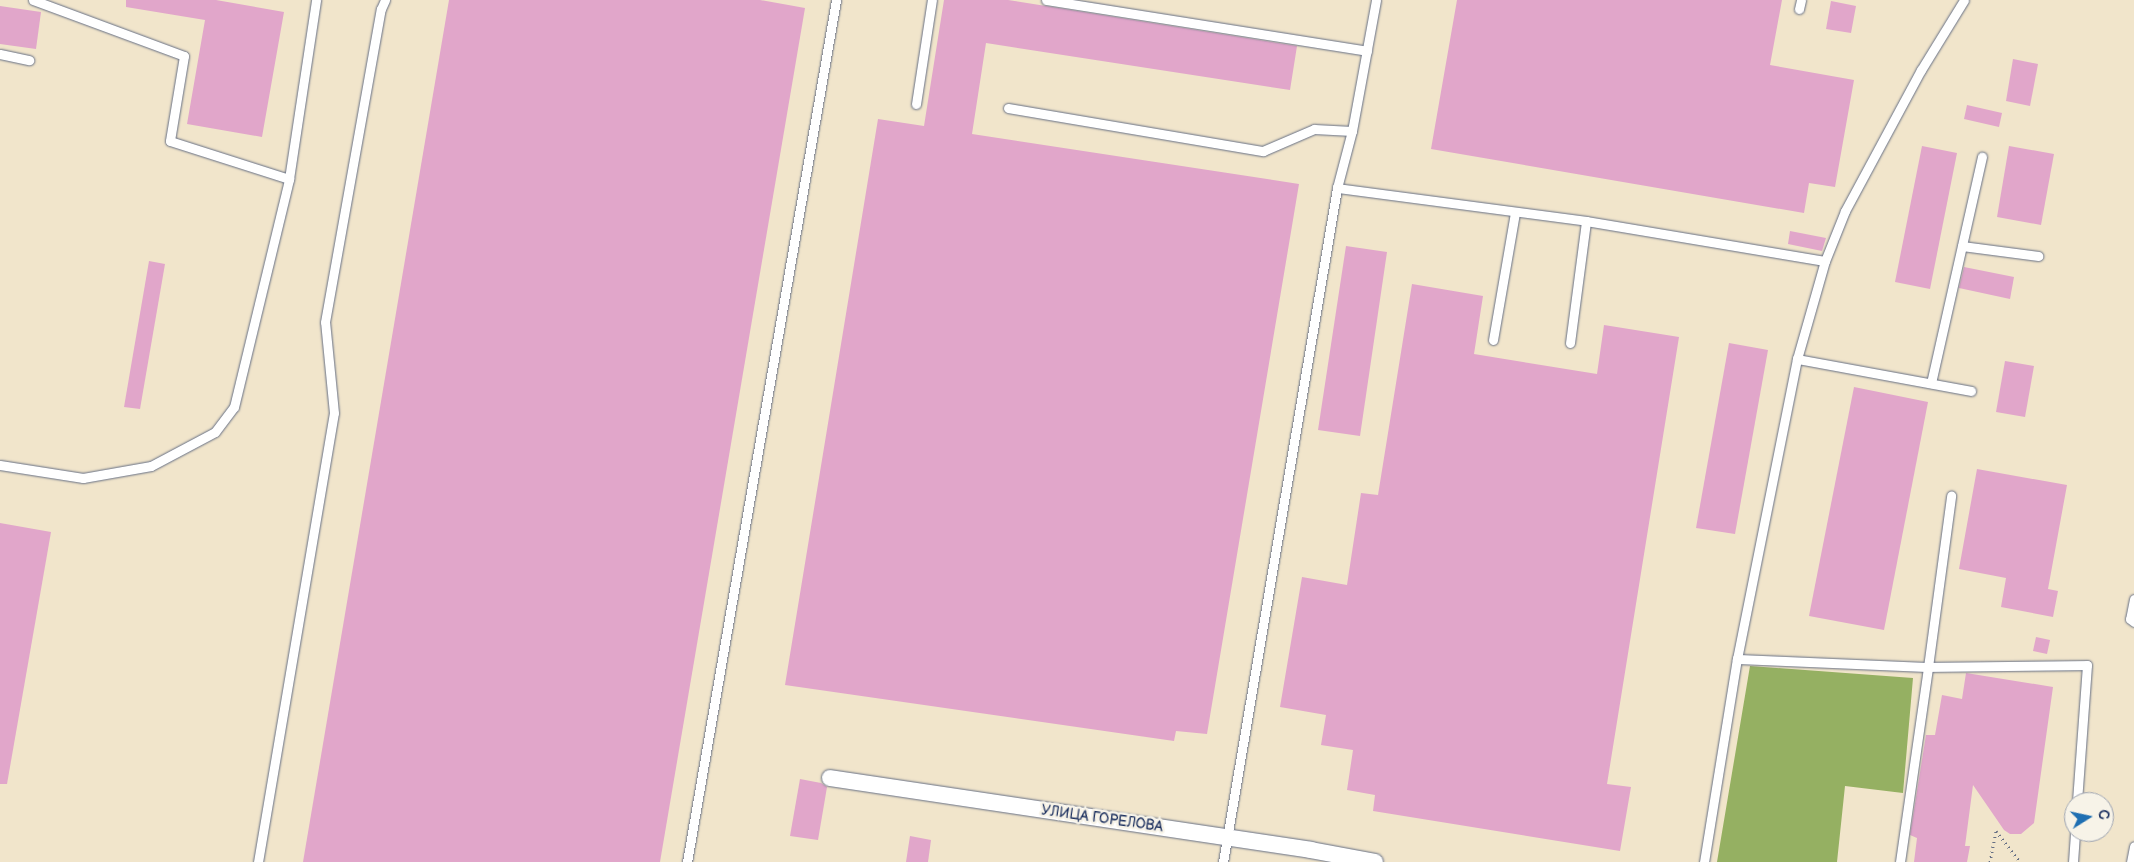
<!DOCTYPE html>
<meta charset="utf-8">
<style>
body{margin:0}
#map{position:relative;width:2134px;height:862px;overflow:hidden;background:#f1e5cb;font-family:"Balsamiq Sans",sans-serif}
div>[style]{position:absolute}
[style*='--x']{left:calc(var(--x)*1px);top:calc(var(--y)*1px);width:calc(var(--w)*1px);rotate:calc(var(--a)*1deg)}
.forest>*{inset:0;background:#95b062}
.building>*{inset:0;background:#e1a6ca}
.path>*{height:3px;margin-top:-1.5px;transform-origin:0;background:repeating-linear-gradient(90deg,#666f84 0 1px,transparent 0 5px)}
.roads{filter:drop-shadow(0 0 1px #666f84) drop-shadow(0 0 1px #666f84)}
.lane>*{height:9px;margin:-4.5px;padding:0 4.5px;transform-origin:4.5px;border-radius:4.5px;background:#fff}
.street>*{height:16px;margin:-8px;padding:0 8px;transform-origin:8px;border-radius:8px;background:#fff}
span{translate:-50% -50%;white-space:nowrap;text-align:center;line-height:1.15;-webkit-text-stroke:5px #f7f3e8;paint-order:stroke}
.street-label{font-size:14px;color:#1b2f5e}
.north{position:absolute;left:2064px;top:792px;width:50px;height:50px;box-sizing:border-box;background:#f7f3e8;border:1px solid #9fa5b1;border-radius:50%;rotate:80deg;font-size:14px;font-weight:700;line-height:20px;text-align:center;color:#1b2f5e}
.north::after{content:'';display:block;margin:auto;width:18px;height:22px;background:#1f6fb2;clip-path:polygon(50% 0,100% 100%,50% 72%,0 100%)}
</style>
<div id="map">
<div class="forest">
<div style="clip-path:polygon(1750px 666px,1913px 678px,1903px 793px,1845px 786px,1837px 862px,1717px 862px)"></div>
</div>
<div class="building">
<div style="clip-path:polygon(126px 0,216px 0,284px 12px,262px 137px,187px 124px,205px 20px,126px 7px)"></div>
<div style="clip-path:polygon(449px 0,760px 0,805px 8px,660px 862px,303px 862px)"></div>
<div style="clip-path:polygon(944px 0,1008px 0,1297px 46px,1290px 90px,986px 43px,972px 134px,1299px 184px,1207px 734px,1176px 731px,1174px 741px,785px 685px,878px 119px,924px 126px)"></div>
<div style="clip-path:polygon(1457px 0,1782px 0,1770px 65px,1854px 80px,1835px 187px,1809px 183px,1804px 213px,1431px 149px)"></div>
<div style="clip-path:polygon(1831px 1px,1856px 6px,1851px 33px,1826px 29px)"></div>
<div style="clip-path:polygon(0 6px,41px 12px,36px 49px,0 44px)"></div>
<div style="clip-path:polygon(2013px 59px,2038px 64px,2030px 106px,2006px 101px)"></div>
<div style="clip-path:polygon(1967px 105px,2002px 113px,1999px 127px,1964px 119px)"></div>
<div style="clip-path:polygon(1922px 146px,1957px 153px,1930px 289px,1895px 282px)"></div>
<div style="clip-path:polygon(2009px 146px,2054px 154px,2041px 225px,1997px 217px)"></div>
<div style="clip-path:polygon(1790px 231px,1826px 238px,1822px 251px,1788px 244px)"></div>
<div style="clip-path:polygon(1346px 246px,1387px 252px,1360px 436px,1318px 430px)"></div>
<div style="clip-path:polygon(149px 261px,165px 264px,140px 409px,124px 407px)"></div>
<div style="clip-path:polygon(1964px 267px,2014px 277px,2010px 299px,1959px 288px)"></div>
<div style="clip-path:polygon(1412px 284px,1483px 296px,1474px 354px,1597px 374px,1604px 325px,1679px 337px,1607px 784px,1631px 787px,1620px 851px,1373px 811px,1375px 795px,1347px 790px,1353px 750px,1321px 745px,1326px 715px,1280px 707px,1302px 577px,1347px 585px,1361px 493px,1378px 495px)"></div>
<div style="clip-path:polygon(1729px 343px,1768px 350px,1735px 534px,1696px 528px)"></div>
<div style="clip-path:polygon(2005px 361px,2034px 366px,2025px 417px,1996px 412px)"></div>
<div style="clip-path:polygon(1854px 387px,1928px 402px,1884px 630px,1809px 616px)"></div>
<div style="clip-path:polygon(1977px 469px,2067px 485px,2048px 589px,2058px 591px,2053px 617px,2001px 607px,2006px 578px,1959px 569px)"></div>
<div style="clip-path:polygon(0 523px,51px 532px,7px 784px,0 784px)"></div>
<div style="clip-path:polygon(2036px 637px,2050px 640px,2047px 654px,2033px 651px)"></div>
<div style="clip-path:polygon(1966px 673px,2053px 687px,2034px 823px,2021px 834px,2010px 834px,2004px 830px,1973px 785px,1965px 846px,1970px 846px,1967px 862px,1914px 862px,1917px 838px,1910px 835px,1926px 735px,1935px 735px,1942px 695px,1962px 699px)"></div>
<div style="clip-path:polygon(800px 779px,821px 783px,827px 787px,818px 840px,790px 836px)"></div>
<div style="clip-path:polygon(910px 836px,931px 840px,928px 862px,906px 862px)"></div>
</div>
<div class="path">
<div style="--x:1990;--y:862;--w:32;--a:-79"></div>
<div style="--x:1996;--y:831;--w:39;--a:52"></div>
</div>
<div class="roads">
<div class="lane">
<div style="--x:33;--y:0;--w:161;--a:20.3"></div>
<div style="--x:184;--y:56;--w:86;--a:99.4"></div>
<div style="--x:170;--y:141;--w:125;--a:17.7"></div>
<div style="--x:1046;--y:0;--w:325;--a:9"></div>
<div style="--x:1799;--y:9;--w:9;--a:-77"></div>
<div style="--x:0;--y:54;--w:30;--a:12"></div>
<div style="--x:916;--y:104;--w:105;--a:-81.3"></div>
<div style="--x:1008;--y:108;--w:259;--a:9.6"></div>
<div style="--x:1263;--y:151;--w:56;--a:-23.3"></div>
<div style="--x:1314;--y:129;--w:38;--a:3"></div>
<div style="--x:1337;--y:188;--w:251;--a:7.5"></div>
<div style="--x:1586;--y:221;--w:242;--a:9.5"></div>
<div style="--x:1962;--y:246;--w:77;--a:7.5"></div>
<div style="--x:1493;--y:340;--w:129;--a:-80.2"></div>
<div style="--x:1570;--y:343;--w:123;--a:-82.5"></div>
<div style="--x:1797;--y:359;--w:177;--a:10.4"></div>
<div style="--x:1931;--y:383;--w:232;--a:-77.3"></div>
<div style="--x:0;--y:465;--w:84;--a:8.9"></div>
<div style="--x:83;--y:478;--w:69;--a:-10"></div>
<div style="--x:151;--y:466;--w:72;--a:-28"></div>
<div style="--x:215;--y:432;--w:31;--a:-53"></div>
<div style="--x:234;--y:407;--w:235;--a:-76.4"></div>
<div style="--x:289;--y:179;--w:181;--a:-81.4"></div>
<div style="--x:2134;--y:599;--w:20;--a:101"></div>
<div style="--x:2130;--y:619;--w:5;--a:37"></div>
<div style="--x:1737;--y:659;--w:191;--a:2.4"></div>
<div style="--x:1928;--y:667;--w:173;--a:-82.3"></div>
<div style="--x:258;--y:862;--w:455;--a:-80.4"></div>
<div style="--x:334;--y:413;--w:91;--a:-95.6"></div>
<div style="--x:325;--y:322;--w:318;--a:-79.9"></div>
<div style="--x:381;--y:9;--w:10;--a:-66"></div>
<div style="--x:687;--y:862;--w:875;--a:-80.19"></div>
<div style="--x:1223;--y:862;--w:684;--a:-80.4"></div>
<div style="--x:1337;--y:188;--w:59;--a:-75.3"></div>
<div style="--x:1352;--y:131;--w:133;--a:-79.6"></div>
<div style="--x:1704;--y:862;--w:206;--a:-80.8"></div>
<div style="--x:1737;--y:659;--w:306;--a:-78.7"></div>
<div style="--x:1797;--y:359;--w:102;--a:-74.1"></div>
<div style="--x:1825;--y:261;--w:54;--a:-68.2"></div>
<div style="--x:1845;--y:211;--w:160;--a:-61.7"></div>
<div style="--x:1921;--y:70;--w:82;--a:-58.4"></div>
<div style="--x:1900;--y:862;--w:197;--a:-81.8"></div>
<div style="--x:1928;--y:667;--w:159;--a:-0.7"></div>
<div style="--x:2087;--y:665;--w:137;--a:94.2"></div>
<div style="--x:2073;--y:862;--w:30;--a:-86"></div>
<div style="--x:2131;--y:862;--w:16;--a:-79"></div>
</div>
<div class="street">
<div style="--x:830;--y:778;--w:486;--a:8.5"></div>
<div style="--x:1311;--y:850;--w:65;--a:10.6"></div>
</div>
</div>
<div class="street-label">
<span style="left:1102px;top:819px;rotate:8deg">УЛИЦА ГОРЕЛОВА</span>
</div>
<div class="north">С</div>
</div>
